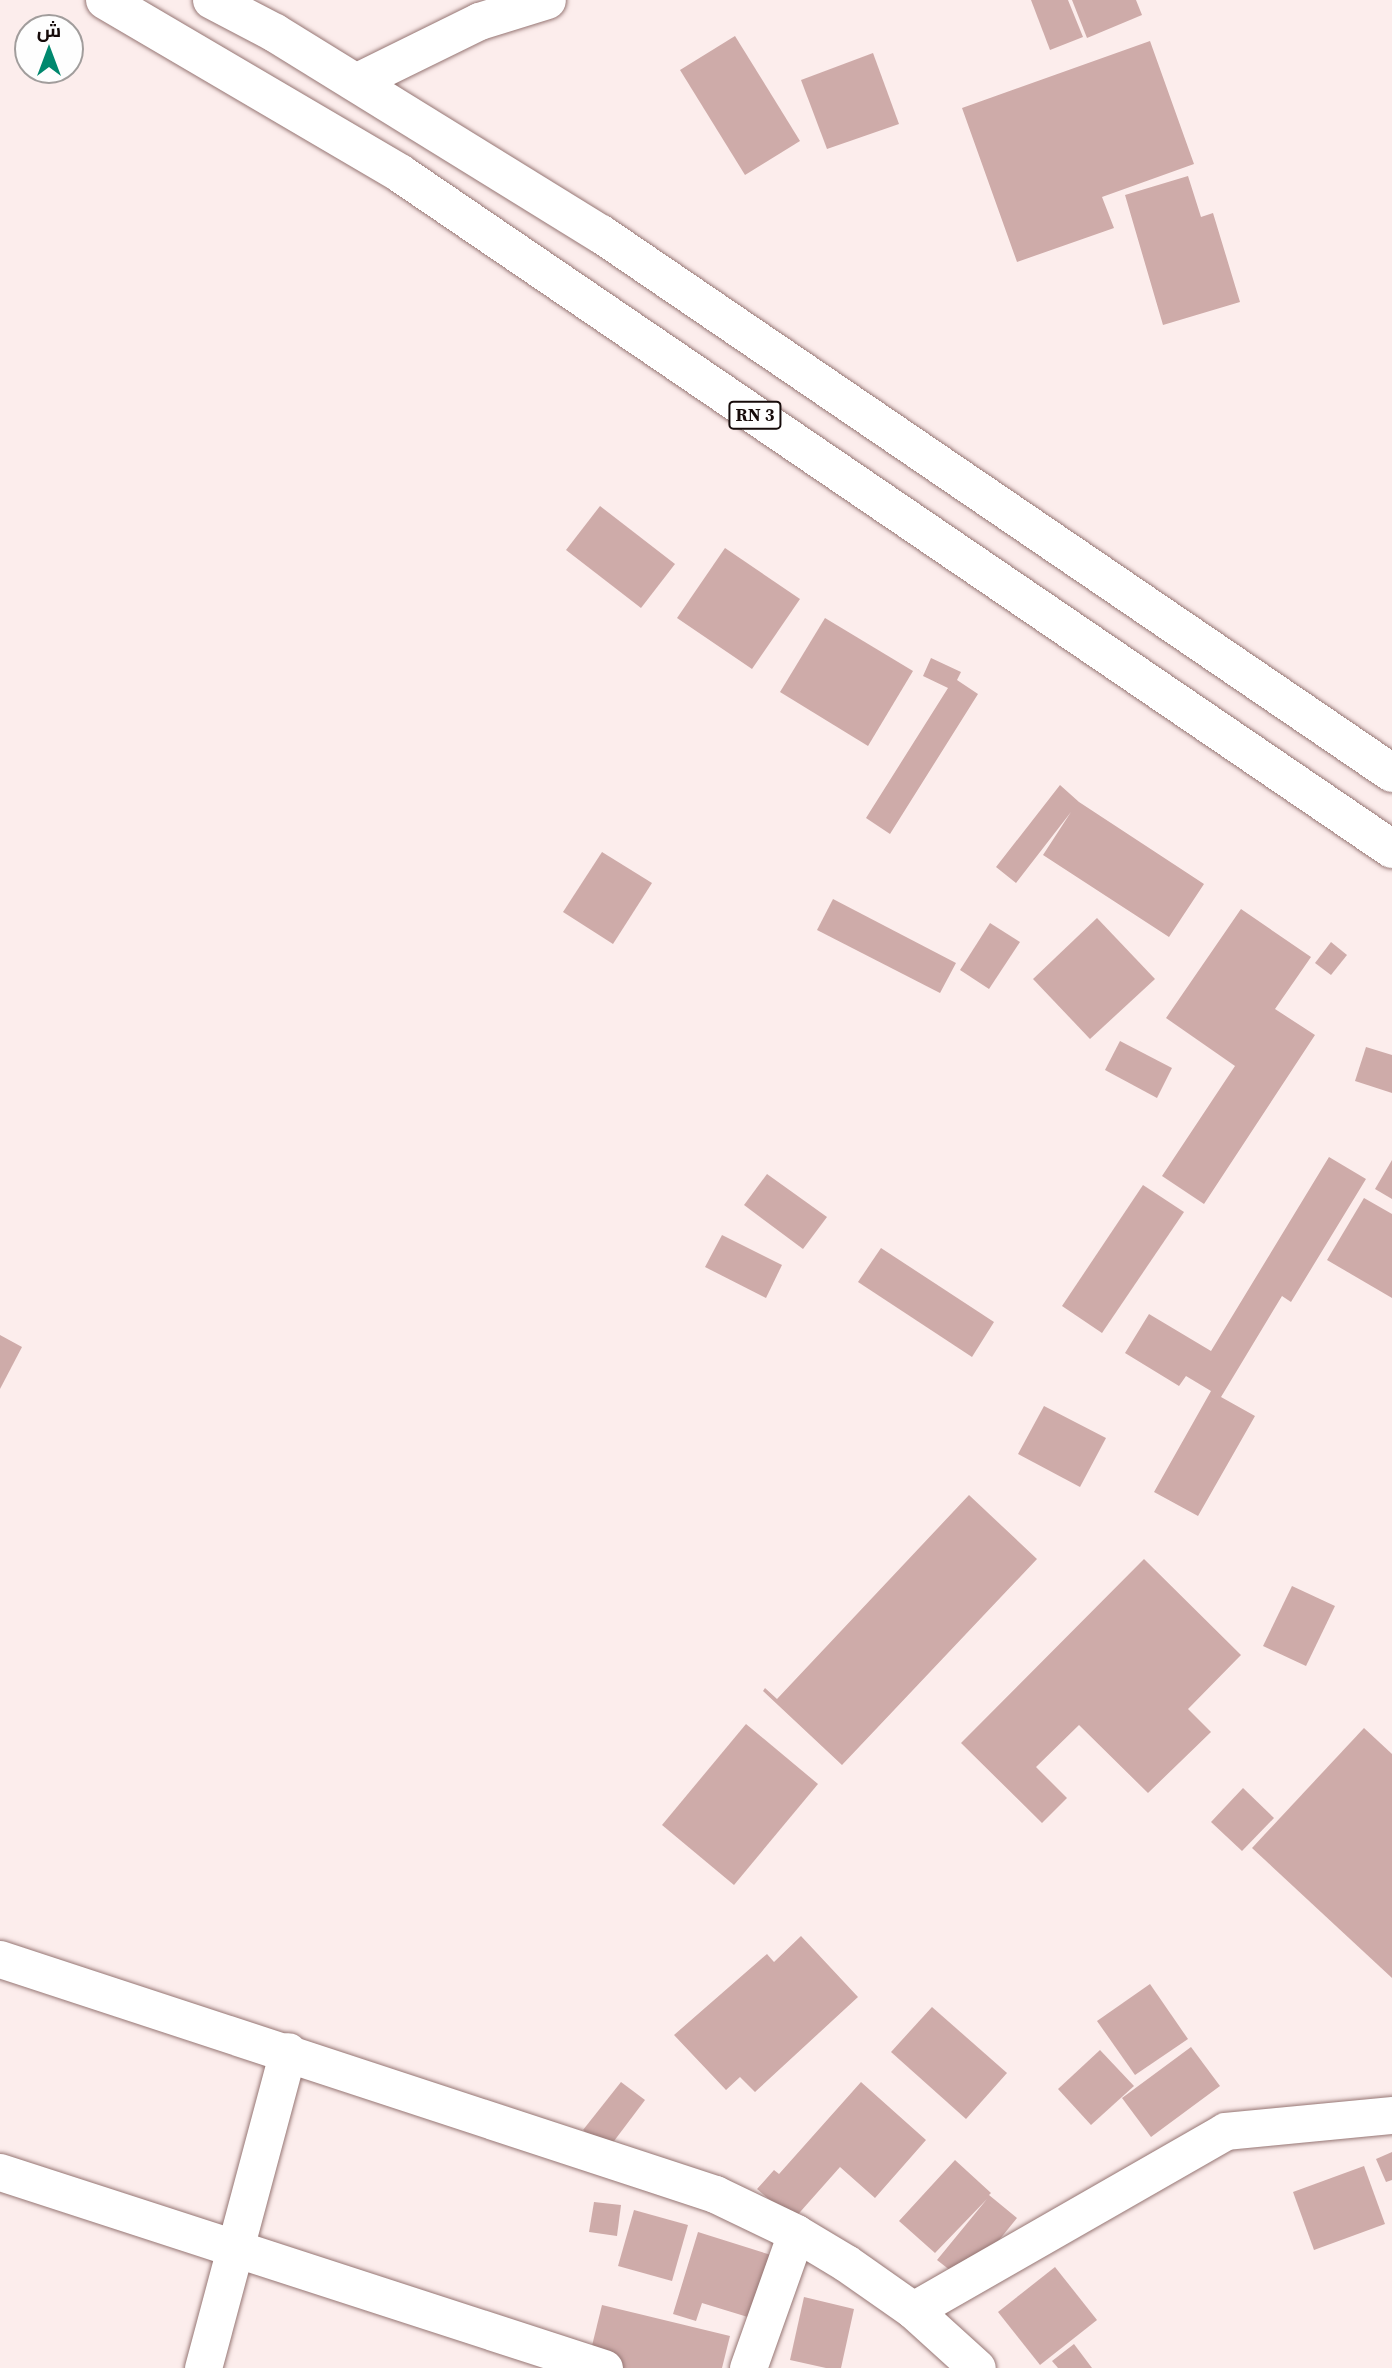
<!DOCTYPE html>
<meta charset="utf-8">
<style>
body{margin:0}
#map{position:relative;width:1392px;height:2368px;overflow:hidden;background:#fcedec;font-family:"Source Serif 4",Cairo,serif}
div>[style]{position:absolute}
.building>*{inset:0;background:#ceaba9}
.roads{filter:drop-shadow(0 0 2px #967674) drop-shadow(0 0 2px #967674)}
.street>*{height:37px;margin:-18.5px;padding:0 18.5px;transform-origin:18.5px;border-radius:18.5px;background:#fff}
.highway>*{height:38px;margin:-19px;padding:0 19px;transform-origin:19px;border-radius:19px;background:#fff}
span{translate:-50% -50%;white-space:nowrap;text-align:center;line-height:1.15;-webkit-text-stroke:7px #fefefe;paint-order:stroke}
.shield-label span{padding:2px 5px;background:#fefefe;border:2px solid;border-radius:5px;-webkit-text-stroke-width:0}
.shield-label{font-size:18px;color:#160b0a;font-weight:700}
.north{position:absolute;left:14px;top:14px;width:70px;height:70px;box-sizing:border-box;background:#fefefe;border:2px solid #a19d9c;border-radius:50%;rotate:0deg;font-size:19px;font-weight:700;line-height:28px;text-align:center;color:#160b0a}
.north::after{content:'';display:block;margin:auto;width:24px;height:32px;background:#00886e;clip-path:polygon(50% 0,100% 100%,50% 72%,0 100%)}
</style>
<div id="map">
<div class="building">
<i style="clip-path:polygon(1031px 0,1068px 0,1083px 37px,1050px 50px)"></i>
<i style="clip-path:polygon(1072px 0,1136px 0,1142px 15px,1087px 38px)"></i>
<i style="clip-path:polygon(735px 36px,800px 141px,745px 175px,680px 70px)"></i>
<i style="clip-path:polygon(1150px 41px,1194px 164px,1102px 197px,1114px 228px,1017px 262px,962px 108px)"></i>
<i style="clip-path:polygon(873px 53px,899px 124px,827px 149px,801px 80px)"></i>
<i style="clip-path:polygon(1188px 176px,1201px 217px,1213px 213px,1240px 302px,1163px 325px,1125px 195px)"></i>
<i style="clip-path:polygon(600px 506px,675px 564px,641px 608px,566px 550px)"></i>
<i style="clip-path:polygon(725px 548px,800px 599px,752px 669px,677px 618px)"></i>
<i style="clip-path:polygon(825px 618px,913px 671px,868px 746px,780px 692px)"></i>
<i style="clip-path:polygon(931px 658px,961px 672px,957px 680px,978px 694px,890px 834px,866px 818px,948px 688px,923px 676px)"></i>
<i style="clip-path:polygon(1060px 785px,1079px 802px,1204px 884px,1169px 937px,1043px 855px,1071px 812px,1016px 883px,996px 867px)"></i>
<i style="clip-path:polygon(602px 852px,652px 883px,613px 944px,563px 912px)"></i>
<i style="clip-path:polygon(833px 899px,956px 963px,940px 993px,817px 930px)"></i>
<i style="clip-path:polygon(1241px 909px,1311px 957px,1275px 1009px,1315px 1035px,1204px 1204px,1162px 1176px,1235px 1066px,1166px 1018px)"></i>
<i style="clip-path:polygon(1097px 918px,1155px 979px,1090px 1039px,1033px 979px)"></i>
<i style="clip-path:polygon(990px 923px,1020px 942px,989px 989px,960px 970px)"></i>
<i style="clip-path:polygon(1331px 942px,1347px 955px,1331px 975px,1315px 963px)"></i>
<i style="clip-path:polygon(1120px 1041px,1172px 1068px,1157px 1098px,1105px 1070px)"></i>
<i style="clip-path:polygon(1366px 1047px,1392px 1055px,1392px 1093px,1355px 1081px)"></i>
<i style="clip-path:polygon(1329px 1157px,1366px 1179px,1291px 1302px,1282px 1296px,1221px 1397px,1255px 1416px,1198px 1516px,1154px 1492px,1211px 1391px,1186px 1376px,1179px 1386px,1125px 1353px,1149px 1314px,1211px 1351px)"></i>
<i style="clip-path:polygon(1392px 1160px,1392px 1199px,1375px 1189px)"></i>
<i style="clip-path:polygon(767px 1174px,827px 1217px,803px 1249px,744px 1205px)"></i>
<i style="clip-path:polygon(1143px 1185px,1184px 1212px,1102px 1333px,1062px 1306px)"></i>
<i style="clip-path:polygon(1364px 1198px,1392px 1214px,1392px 1298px,1327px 1260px)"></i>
<i style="clip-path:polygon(722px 1235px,782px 1265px,766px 1298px,705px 1267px)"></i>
<i style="clip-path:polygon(881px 1248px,994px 1322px,972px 1357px,858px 1282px)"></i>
<i style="clip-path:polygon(0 1335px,22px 1347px,0 1389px)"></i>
<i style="clip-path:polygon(1044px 1406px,1106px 1438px,1080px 1487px,1018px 1454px)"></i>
<i style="clip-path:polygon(969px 1495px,1037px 1559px,842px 1765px,763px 1691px,765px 1688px,777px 1699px)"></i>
<i style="clip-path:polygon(1144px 1559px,1241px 1655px,1188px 1709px,1211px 1732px,1148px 1793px,1079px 1725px,1036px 1767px,1067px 1798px,1042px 1823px,961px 1743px)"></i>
<i style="clip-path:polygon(1292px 1586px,1335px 1606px,1306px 1666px,1263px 1646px)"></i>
<i style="clip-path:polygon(746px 1724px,818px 1784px,734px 1885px,662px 1825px)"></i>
<i style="clip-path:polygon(1364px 1728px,1392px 1754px,1392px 1978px,1252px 1848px)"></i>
<i style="clip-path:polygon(1243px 1788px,1274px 1818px,1242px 1851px,1211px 1822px)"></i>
<i style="clip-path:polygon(801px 1936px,858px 1997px,755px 2092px,740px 2077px,726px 2090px,674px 2035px,767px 1954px,774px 1962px)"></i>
<i style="clip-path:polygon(1150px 1984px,1188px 2039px,1135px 2075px,1097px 2021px)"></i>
<i style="clip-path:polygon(932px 2007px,1007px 2073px,966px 2119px,891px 2052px)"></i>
<i style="clip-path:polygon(1191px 2047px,1220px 2086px,1151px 2137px,1122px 2098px)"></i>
<i style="clip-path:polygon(1100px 2050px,1134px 2086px,1091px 2125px,1058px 2089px)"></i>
<i style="clip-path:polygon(621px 2082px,645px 2100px,608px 2149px,583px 2130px)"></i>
<i style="clip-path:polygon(861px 2082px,926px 2140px,875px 2198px,840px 2167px,793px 2220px,757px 2189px,774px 2170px,779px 2174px)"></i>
<i style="clip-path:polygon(1392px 2152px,1392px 2180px,1386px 2182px,1376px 2159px)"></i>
<i style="clip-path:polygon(955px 2160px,991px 2193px,989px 2195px,1017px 2218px,965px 2282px,937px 2260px,987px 2199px,935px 2253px,899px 2221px)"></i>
<i style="clip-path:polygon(1364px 2166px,1385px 2224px,1314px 2250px,1293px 2192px)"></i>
<i style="clip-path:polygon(594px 2202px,621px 2205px,617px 2236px,589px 2232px)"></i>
<i style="clip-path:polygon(634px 2210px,688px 2225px,672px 2281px,618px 2266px)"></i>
<i style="clip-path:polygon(698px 2232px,771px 2255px,751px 2318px,702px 2303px,696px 2321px,673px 2314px)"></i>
<i style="clip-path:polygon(1055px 2267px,1097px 2320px,1040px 2365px,998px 2312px)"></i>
<i style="clip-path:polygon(804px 2297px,854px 2309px,841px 2368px,826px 2368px,790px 2360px)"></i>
<i style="clip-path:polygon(602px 2305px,730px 2336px,722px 2368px,613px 2368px,588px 2362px)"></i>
<i style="clip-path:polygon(1074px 2344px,1092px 2368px,1058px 2368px,1052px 2361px)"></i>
</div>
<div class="roads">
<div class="street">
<i style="left:355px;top:82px;width:138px;rotate:-26.2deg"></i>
<i style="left:479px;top:21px;width:71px;rotate:-17.2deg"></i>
<i style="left:0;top:1959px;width:753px;rotate:18.19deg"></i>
<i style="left:715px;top:2194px;width:90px;rotate:25.7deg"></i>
<i style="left:796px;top:2233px;width:58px;rotate:31deg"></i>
<i style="left:846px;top:2263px;width:82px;rotate:35deg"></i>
<i style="left:913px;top:2310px;width:86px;rotate:42.2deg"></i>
<i style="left:0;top:2172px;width:635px;rotate:17.98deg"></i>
<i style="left:913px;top:2310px;width:360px;rotate:-29.8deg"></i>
<i style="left:1225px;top:2131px;width:168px;rotate:-5.5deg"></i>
<i style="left:203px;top:2368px;width:328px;rotate:-75deg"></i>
<i style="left:748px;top:2368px;width:143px;rotate:-70.4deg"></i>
</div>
<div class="highway">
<i style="left:105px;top:0;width:343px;rotate:30.4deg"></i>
<i style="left:401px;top:174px;width:1199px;rotate:34.26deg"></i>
<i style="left:212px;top:0;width:71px;rotate:27.6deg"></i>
<i style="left:275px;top:33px;width:383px;rotate:31.7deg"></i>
<i style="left:601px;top:234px;width:957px;rotate:34.27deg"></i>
</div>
</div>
<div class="shield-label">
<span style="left:755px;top:415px">RN 3</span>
</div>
<div class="north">ش</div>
</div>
